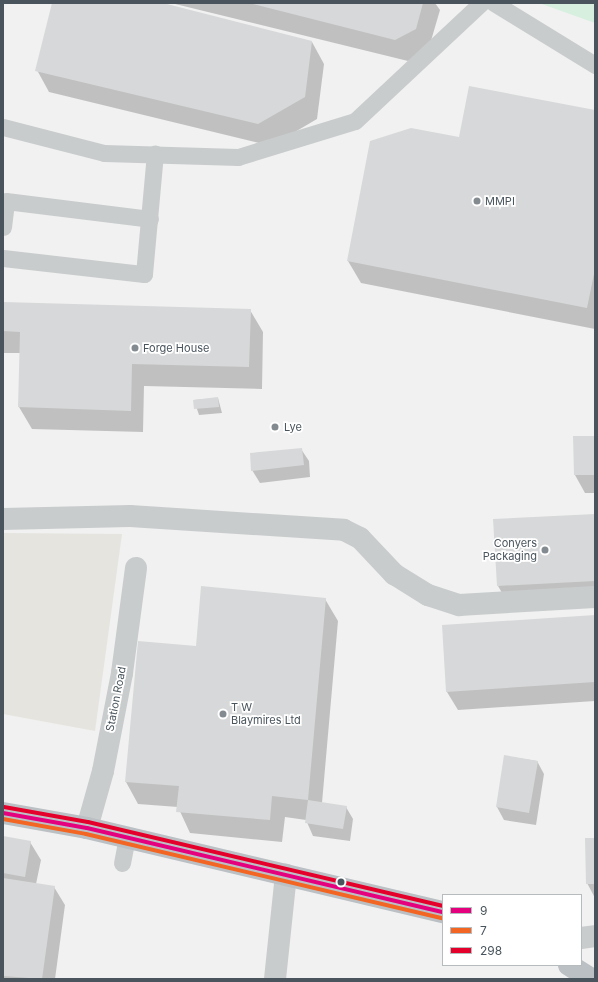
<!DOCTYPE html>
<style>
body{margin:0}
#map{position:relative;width:598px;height:982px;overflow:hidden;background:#f1f1f1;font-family:Inter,sans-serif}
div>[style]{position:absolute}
.commercial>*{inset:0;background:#e5e4df}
.green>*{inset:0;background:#d7efdf}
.shadow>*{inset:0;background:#0003}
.building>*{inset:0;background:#d7d8d9}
.lane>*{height:17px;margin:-8.5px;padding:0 8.5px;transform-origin:8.5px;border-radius:8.5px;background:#c9cccd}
.street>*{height:22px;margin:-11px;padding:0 11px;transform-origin:11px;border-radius:11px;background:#c9cccd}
.highway>*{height:22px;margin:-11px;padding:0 11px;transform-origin:11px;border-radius:11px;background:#bbc0c4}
.bus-1>*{height:4px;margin:-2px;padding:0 2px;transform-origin:2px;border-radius:2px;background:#e5007d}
.bus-2>*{height:4px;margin:-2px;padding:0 2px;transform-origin:2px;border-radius:2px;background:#f26522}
.bus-3>*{height:4px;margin:-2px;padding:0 2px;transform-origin:2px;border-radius:2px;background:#e4002b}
.dots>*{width:11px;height:11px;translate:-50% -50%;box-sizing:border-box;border:2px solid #fff;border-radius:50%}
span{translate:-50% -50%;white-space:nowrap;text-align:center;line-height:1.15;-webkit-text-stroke:3.5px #fff;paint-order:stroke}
.poi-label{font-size:11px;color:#49545c}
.left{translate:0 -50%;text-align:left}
.right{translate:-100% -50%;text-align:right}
.street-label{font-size:11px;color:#49545c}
.frame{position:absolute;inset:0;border:4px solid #49545c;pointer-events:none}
.legend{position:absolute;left:442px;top:894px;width:140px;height:72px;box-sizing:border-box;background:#fff;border:1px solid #b6bbbe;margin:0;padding:5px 7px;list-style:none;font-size:12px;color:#49545c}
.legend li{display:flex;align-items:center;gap:8px;height:20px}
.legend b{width:20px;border:1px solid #b6bbbe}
</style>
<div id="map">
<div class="commercial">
<i style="clip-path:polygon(3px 533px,122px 534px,95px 731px,3px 714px)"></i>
</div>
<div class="green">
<i style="clip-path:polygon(539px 3px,595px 3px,595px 23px)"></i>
</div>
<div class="shadow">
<i style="clip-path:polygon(53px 3px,159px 3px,312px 42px,324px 64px,317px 119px,271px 146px,49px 92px,37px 70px)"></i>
<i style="clip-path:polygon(171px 3px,435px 3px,440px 10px,428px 51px,408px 61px)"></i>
<i style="clip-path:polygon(595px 111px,595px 329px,361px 283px,348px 261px,459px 138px)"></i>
<i style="clip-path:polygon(3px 303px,250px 310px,263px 332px,262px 389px,144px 386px,143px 432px,32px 429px,19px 407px,21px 353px,3px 353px)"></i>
<i style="clip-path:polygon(218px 398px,222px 413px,199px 415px,194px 400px)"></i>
<i style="clip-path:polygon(595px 437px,595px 493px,585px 493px,575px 475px)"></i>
<i style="clip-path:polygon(301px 449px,309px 461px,310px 477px,260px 483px,252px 470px)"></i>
<i style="clip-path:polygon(595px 515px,595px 599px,508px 603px,498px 586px)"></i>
<i style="clip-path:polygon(325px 599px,338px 621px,322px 803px,346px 807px,353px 819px,350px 841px,313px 836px,306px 820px,285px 817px,282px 842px,190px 833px,178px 807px,138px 804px,126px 782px,197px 647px)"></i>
<i style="clip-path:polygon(595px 616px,595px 701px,458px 710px,447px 692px,443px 626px)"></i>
<i style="clip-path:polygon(505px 756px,537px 761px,544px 774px,536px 825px,504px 820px,497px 807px)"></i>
<i style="clip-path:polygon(3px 837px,30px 842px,41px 860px,36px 884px,54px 887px,65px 905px,55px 979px,3px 979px)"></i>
<i style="clip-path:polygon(595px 839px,595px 898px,587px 883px)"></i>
</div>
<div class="building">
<i style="clip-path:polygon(52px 3px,163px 3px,312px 41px,305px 97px,258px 124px,35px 71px)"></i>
<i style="clip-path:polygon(249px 3px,423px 3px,416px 29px,395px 40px)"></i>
<i style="clip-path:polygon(469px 86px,595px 110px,595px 269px,587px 308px,347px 261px,370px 141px,411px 128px,459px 137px)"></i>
<i style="clip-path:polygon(3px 302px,251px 309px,249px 367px,132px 364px,131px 411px,18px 407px,20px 332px,3px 331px)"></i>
<i style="clip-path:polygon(218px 397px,219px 407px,194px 409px,193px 400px)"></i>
<i style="clip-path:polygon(573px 436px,595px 436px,595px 475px,574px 475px)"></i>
<i style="clip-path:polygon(302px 448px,304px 465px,251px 471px,250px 453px)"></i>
<i style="clip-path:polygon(595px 514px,595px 581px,497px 586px,493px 519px)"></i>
<i style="clip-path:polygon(201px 586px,326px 598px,308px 800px,347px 806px,343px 829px,305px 823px,308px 800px,272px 796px,270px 820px,176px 812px,179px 786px,125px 782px,138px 641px,196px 646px)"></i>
<i style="clip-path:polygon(595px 615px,595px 682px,446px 692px,442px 625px)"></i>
<i style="clip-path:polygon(504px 755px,538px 761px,529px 813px,496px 807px)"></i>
<i style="clip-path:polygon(3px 836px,31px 841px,25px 877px,3px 873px)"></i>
<i style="clip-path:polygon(585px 838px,595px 838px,595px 884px,586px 884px)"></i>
<i style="clip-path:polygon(3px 878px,55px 886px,42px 979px,3px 976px)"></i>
</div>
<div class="lane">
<i style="left:494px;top:3px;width:119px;rotate:31.5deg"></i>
<i style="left:3px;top:127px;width:104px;rotate:14.4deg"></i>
<i style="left:104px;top:153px;width:134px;rotate:1.7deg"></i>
<i style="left:238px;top:157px;width:122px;rotate:-17.1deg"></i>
<i style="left:355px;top:121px;width:173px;rotate:-43.1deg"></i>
<i style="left:3px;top:227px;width:26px;rotate:-83deg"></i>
<i style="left:6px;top:201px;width:145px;rotate:7.1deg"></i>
<i style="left:3px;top:258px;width:142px;rotate:6.5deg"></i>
<i style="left:144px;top:274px;width:121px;rotate:-84.8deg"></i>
<i style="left:122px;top:863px;width:25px;rotate:-79deg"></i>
</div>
<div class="street">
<i style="left:3px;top:519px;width:127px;rotate:-1.4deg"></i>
<i style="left:130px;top:516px;width:214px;rotate:3.7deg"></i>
<i style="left:344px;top:530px;width:18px;rotate:27deg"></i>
<i style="left:360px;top:538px;width:50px;rotate:46.6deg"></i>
<i style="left:394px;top:574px;width:40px;rotate:32deg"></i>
<i style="left:428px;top:595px;width:33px;rotate:18deg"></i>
<i style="left:459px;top:605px;width:136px;rotate:-3.4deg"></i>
<i style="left:87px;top:828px;width:59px;rotate:-74.3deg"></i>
<i style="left:103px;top:771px;width:100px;rotate:-79deg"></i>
<i style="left:122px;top:673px;width:106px;rotate:-82.4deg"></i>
<i style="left:581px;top:938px;width:14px;rotate:-8deg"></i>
<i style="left:275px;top:979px;width:105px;rotate:-84deg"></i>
</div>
<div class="highway">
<i style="left:3px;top:813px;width:85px;rotate:10.1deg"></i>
<i style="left:87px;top:828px;width:366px;rotate:13.3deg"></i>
<i style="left:569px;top:965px;width:26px;rotate:32deg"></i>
</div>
<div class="bus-1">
<i style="left:3px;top:813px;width:85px;rotate:10.1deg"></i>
<i style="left:87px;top:828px;width:366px;rotate:13.3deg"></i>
</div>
<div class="bus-2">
<i style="left:3px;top:819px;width:84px;rotate:10.2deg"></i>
<i style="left:86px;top:834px;width:366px;rotate:13.3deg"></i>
</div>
<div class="bus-3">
<i style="left:4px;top:807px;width:85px;rotate:10.1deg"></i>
<i style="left:88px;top:822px;width:365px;rotate:13.3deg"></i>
</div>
<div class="dots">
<i style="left:477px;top:201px;background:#848b90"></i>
<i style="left:135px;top:348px;background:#848b90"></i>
<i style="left:275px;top:427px;background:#848b90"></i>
<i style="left:545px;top:550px;background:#848b90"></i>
<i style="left:223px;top:714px;background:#848b90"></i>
<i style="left:341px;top:882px;background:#49545c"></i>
</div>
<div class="poi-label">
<span class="left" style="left:485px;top:201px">MMPI</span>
<span class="left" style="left:143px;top:348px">Forge House</span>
<span class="left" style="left:284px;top:427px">Lye</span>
<span class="right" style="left:537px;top:550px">Conyers<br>Packaging</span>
<span class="left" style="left:231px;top:714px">T W<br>Blaymires Ltd</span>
</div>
<div class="street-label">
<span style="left:116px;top:699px;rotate:-79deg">Station Road</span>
</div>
<div class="frame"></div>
<ul class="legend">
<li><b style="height:5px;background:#e5007d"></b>9</li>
<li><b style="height:5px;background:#f26522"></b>7</li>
<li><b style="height:5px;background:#e4002b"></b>298</li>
</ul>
</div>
